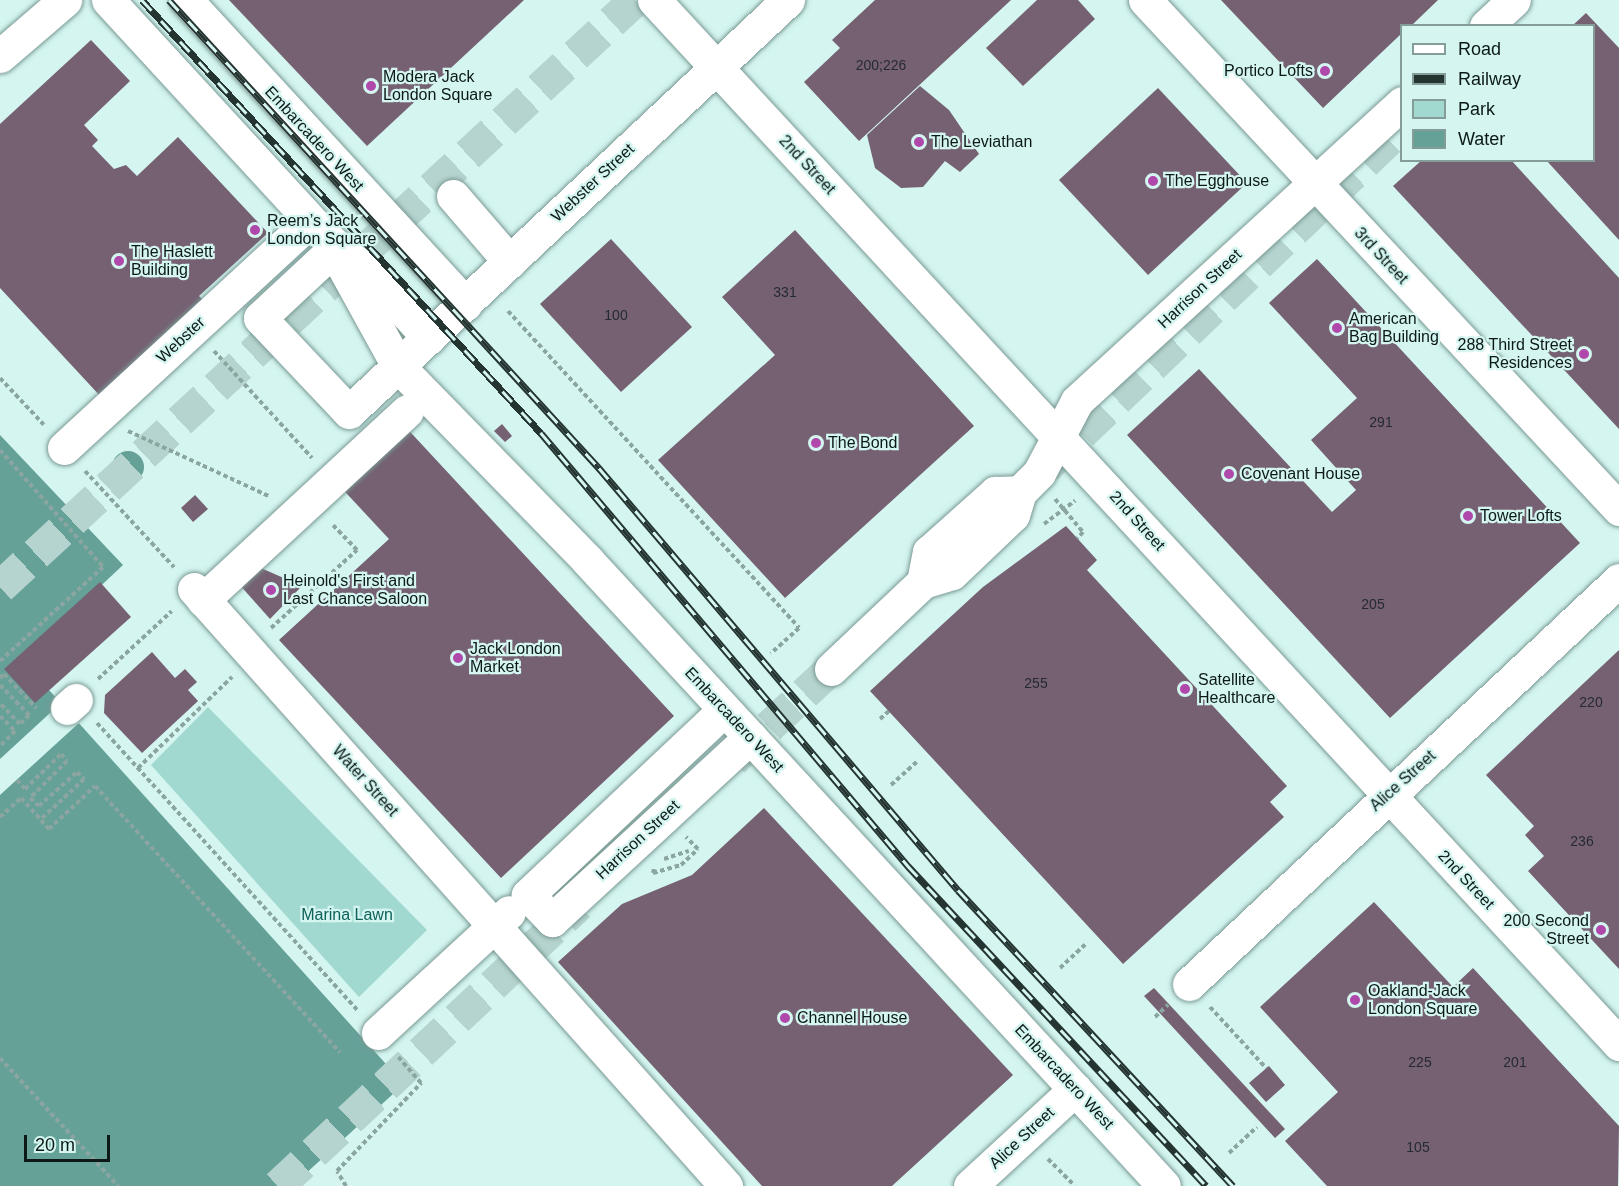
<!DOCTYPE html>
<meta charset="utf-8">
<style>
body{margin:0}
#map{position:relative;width:1619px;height:1186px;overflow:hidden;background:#d4f5f0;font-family:Arial,sans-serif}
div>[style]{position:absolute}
.green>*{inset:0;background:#a1d9d0}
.water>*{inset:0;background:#66a198}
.round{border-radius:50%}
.pier>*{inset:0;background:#d4f5f0}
.building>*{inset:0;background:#756172}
.major-tunnel>*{height:33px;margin-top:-16.5px;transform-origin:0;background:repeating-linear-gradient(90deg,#b6d4cf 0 33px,transparent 0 49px)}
.path>*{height:4px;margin-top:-2px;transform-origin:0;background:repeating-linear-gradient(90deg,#8ba5a1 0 4.5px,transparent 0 7.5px)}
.roads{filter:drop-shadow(0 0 2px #7a9994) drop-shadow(0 0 2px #7a9994)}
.minor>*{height:33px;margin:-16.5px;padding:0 16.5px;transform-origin:16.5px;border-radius:16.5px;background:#fff}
.rail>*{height:7px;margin-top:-3.5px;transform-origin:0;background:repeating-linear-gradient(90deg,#d4f5f0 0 14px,#243431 0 28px);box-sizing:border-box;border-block:2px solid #243431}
.dots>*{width:16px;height:16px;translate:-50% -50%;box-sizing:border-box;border:3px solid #d4f5f0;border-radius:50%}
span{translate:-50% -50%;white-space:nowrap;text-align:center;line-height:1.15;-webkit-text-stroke:4.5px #d4f5f0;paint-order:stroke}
.number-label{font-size:14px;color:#262b2e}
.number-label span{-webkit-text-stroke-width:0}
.poi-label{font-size:16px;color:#0c1917}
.right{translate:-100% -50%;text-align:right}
.left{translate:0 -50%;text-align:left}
.street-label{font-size:16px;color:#0c1917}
.park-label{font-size:16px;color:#0f6159}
.legend{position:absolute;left:1400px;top:24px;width:195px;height:138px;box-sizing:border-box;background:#d4f5f0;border:2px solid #849d99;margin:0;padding:8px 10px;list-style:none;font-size:18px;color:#0c1917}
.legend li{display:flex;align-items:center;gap:12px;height:30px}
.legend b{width:30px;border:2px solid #849d99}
.scale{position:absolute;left:24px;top:1135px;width:86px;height:27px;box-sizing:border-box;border:3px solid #0c1917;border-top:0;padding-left:8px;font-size:18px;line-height:21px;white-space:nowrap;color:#0c1917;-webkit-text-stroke:4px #d4f5f0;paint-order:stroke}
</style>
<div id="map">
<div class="green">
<i style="clip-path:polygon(208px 707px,427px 930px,359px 997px,151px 765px)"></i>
</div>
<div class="water">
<i style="clip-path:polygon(0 435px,123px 565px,22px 660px,404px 1084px,292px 1186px,0 1186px)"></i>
<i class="round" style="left:112px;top:451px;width:32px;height:32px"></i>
</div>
<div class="pier">
<i style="clip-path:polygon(62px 702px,80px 722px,0 795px,0 759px)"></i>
</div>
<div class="building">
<i style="clip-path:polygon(229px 0,524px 0,367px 146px)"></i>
<i style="clip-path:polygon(875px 0,1011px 0,859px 141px,804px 82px,840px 48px,832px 40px)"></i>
<i style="clip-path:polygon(1037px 0,1078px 0,1095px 19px,1023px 86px,986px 48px)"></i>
<i style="clip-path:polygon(1221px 0,1438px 0,1411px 26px,1401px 26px,1401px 34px,1323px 108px)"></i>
<i style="clip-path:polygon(1586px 13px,1619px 48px,1619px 240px,1546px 160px,1594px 160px,1594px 26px,1572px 26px)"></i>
<i style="clip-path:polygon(91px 40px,130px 81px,84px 125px,98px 140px,92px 146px,114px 169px,126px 165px,137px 176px,178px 137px,268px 233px,199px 296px,205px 302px,102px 398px,0 288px,0 124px)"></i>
<i style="clip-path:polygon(920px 86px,949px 110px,979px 154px,960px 172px,945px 161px,923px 187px,901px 188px,875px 168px,867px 135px)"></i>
<i style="clip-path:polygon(1158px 88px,1247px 183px,1148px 275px,1059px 180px)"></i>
<i style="clip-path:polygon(1422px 160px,1511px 160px,1619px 278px,1619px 429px,1393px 186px)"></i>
<i style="clip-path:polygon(795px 230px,974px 426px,785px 598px,658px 460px,775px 355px,722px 297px)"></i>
<i style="clip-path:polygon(611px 239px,692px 327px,621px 392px,540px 304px)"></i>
<i style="clip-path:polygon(1317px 259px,1580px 543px,1390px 718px,1127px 435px,1199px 369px,1332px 512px,1356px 490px,1311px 440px,1357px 398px,1269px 303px)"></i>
<i style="clip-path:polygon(400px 421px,674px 716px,501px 878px,279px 640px,389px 539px,335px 481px)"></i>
<i style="clip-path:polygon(502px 424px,512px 436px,505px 442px,494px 431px)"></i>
<i style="clip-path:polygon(195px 495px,208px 509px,193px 522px,181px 508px)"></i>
<i style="clip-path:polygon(1066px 526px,1097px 560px,1087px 570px,1287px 786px,1270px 802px,1284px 817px,1123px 964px,870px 691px,983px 587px)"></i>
<i style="clip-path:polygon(254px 565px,302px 586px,270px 619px,238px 583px)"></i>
<i style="clip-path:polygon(100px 582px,131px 617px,35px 703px,4px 669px)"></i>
<i style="clip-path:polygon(1619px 650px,1619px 969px,1528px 871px,1544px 856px,1525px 835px,1534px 826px,1486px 775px)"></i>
<i style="clip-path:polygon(152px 652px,175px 678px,185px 669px,197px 682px,188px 690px,198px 701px,142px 753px,104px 713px,105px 695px)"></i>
<i style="clip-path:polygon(764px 808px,1013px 1075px,892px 1186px,762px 1186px,558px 962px,622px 904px,692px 875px)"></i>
<i style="clip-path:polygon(1374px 902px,1453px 987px,1473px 968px,1619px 1126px,1618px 1186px,1327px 1186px,1285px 1141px,1338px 1092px,1260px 1007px)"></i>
<i style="clip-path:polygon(1154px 988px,1285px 1129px,1275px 1138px,1144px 996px)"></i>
<i style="clip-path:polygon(1269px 1066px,1285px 1085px,1266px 1102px,1249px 1083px)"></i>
</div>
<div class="major-tunnel">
<i style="left:1046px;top:467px;width:492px;rotate:-43.7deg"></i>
<i style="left:0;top:587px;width:865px;rotate:-42.75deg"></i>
<i style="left:733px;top:760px;width:161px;rotate:-43deg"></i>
<i style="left:278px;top:1186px;width:412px;rotate:-43.1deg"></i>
</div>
<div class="path">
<i style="left:508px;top:311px;width:430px;rotate:47.4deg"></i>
<i style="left:799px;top:628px;width:38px;rotate:138deg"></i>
<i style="left:214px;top:351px;width:145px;rotate:47.5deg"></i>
<i style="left:0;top:378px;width:64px;rotate:46.9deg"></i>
<i style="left:128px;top:431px;width:157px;rotate:24.8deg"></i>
<i style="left:0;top:450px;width:156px;rotate:48.6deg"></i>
<i style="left:103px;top:567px;width:139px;rotate:137.6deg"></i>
<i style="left:85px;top:471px;width:131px;rotate:47.2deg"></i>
<i style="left:1055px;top:499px;width:43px;rotate:49.7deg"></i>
<i style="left:1083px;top:532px;width:9px;rotate:131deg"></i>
<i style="left:1044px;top:524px;width:39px;rotate:-37deg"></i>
<i style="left:271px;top:628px;width:116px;rotate:-42.2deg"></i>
<i style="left:357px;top:550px;width:37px;rotate:-134deg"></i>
<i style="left:0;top:678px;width:6px;rotate:-45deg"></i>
<i style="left:4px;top:674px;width:47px;rotate:46.7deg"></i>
<i style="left:98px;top:679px;width:100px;rotate:-42.6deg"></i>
<i style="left:0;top:685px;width:42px;rotate:46deg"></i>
<i style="left:29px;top:715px;width:13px;rotate:135deg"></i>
<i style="left:20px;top:724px;width:29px;rotate:-134deg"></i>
<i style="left:0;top:716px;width:21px;rotate:45deg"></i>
<i style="left:15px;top:731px;width:21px;rotate:135deg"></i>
<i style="left:880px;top:719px;width:12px;rotate:-42deg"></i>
<i style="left:97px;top:723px;width:389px;rotate:47.8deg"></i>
<i style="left:138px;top:768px;width:131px;rotate:-44.1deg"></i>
<i style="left:17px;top:780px;width:12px;rotate:48deg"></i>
<i style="left:25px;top:789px;width:50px;rotate:-44.2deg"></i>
<i style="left:61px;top:754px;width:9px;rotate:49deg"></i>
<i style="left:67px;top:761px;width:52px;rotate:135deg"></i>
<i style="left:30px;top:798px;width:12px;rotate:42deg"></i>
<i style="left:39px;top:806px;width:51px;rotate:-41.8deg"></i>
<i style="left:77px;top:772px;width:10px;rotate:45deg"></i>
<i style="left:84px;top:779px;width:60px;rotate:137deg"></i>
<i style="left:891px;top:785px;width:36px;rotate:-42deg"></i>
<i style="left:0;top:817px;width:28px;rotate:-42deg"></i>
<i style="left:21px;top:798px;width:42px;rotate:47.9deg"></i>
<i style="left:49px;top:829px;width:63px;rotate:-43.1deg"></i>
<i style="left:95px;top:786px;width:362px;rotate:47.4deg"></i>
<i style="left:664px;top:859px;width:26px;rotate:-18deg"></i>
<i style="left:654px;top:869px;width:4px;rotate:104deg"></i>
<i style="left:653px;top:873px;width:29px;rotate:-16deg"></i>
<i style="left:681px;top:865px;width:23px;rotate:-43deg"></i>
<i style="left:698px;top:849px;width:17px;rotate:-135deg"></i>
<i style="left:1060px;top:968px;width:37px;rotate:-43deg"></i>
<i style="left:1210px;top:1007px;width:83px;rotate:47.4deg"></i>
<i style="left:1155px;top:1017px;width:18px;rotate:-43deg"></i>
<i style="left:0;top:1058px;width:174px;rotate:47.3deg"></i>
<i style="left:1229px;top:1153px;width:38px;rotate:-43deg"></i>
<i style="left:1048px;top:1159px;width:38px;rotate:45deg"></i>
<i style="left:346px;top:1186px;width:17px;rotate:-121deg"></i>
<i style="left:337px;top:1171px;width:122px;rotate:-46.3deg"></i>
<i style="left:421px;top:1083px;width:37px;rotate:-131deg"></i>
</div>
<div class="roads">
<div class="minor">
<i style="left:108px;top:0;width:325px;rotate:47.4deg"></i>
<i style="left:328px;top:239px;width:55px;rotate:39.8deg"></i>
<i style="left:370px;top:274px;width:87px;rotate:47.3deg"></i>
<i style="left:186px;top:0;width:413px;rotate:47.4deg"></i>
<i style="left:654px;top:0;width:1422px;rotate:47.25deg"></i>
<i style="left:1145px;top:0;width:696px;rotate:47.04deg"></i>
<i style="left:1486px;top:26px;width:38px;rotate:-43deg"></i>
<i style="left:0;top:56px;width:86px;rotate:-40.7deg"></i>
<i style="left:453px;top:196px;width:87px;rotate:49.2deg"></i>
<i style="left:328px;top:239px;width:145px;rotate:61.1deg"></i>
<i style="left:398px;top:366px;width:271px;rotate:45.7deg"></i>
<i style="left:587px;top:560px;width:851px;rotate:47.33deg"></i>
<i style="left:334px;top:249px;width:101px;rotate:137deg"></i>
<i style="left:260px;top:318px;width:129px;rotate:46.6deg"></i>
<i style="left:349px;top:412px;width:602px;rotate:-43.18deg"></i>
<i style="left:64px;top:448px;width:317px;rotate:-42.7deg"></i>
<i style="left:923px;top:582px;width:31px;rotate:-79deg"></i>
<i style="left:929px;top:552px;width:89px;rotate:-41.8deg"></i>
<i style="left:995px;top:493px;width:25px;rotate:-2deg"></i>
<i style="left:194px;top:589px;width:800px;rotate:48.3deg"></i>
<i style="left:203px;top:600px;width:278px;rotate:-42.8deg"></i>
<i style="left:831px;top:669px;width:127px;rotate:-43.4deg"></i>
<i style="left:923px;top:582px;width:30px;rotate:-17deg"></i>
<i style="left:952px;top:573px;width:84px;rotate:-43.6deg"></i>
<i style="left:1013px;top:515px;width:24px;rotate:-73deg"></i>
<i style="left:1020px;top:492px;width:27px;rotate:-45deg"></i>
<i style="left:1039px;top:473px;width:81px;rotate:-62.2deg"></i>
<i style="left:1077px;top:401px;width:441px;rotate:-42.5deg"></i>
<i style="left:67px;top:708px;width:12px;rotate:-42deg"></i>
<i style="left:724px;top:710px;width:270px;rotate:136.7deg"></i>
<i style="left:528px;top:895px;width:35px;rotate:46deg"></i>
<i style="left:552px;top:920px;width:270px;rotate:-42.7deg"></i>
<i style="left:1189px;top:984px;width:590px;rotate:-43.21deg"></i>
<i style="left:378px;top:1033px;width:178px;rotate:-42.7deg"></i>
<i style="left:970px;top:1186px;width:143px;rotate:-42.7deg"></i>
</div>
</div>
<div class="rail">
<i style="left:142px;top:0;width:589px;rotate:47.34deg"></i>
<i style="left:541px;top:433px;width:568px;rotate:49.72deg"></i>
<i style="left:908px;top:866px;width:437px;rotate:47deg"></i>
<i style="left:169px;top:0;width:636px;rotate:47.42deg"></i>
<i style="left:599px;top:468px;width:554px;rotate:49.61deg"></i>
<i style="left:958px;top:890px;width:404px;rotate:47.1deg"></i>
</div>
<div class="dots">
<i style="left:1325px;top:71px;background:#b047aa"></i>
<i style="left:371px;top:86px;background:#b047aa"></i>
<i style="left:919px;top:142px;background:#b047aa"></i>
<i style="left:1153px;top:181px;background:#b047aa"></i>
<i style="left:255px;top:230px;background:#b047aa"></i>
<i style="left:119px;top:261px;background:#b047aa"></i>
<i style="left:1337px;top:328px;background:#b047aa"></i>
<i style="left:1584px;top:354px;background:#b047aa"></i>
<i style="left:816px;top:443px;background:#b047aa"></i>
<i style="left:1229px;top:474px;background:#b047aa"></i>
<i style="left:1468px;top:516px;background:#b047aa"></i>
<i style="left:271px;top:590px;background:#b047aa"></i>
<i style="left:458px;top:658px;background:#b047aa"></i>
<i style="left:1185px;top:689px;background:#b047aa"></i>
<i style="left:1601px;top:930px;background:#b047aa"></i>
<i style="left:1355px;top:1000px;background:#b047aa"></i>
<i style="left:785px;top:1018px;background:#b047aa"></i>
</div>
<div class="number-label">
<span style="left:881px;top:65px">200;226</span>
<span style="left:785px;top:292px">331</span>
<span style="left:616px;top:315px">100</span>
<span style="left:1381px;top:422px">291</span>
<span style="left:1373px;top:604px">205</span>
<span style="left:1036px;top:683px">255</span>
<span style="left:1591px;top:702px">220</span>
<span style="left:1582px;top:841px">236</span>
<span style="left:1420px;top:1062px">225</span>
<span style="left:1515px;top:1062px">201</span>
<span style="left:1418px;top:1147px">105</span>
</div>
<div class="poi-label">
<span class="right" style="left:1313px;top:71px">Portico Lofts</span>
<span class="left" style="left:383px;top:86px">Modera Jack<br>London Square</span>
<span class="left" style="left:931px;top:142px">The Leviathan</span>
<span class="left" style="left:1165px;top:181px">The Egghouse</span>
<span class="left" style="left:267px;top:230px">Reem’s Jack<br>London Square</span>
<span class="left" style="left:131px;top:261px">The Haslett<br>Building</span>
<span class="left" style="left:1349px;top:328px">American<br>Bag Building</span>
<span class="right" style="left:1572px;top:354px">288 Third Street<br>Residences</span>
<span class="left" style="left:828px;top:443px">The Bond</span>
<span class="left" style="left:1241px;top:474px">Covenant House</span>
<span class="left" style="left:1480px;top:516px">Tower Lofts</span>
<span class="left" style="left:283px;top:590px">Heinold's First and<br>Last Chance Saloon</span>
<span class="left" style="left:470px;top:658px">Jack London<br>Market</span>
<span class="left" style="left:1198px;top:689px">Satellite<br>Healthcare</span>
<span class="right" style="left:1589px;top:930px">200 Second<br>Street</span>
<span class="left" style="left:1368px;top:1000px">Oakland-Jack<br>London Square</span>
<span class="left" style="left:797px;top:1018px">Channel House</span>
</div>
<div class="street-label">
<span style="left:314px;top:139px;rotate:47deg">Embarcadero West</span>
<span style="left:807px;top:165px;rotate:47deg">2nd Street</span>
<span style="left:593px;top:183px;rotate:-43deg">Webster Street</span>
<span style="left:1381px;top:256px;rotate:47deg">3rd Street</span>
<span style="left:1200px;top:289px;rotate:-43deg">Harrison Street</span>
<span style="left:181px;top:340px;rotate:-43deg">Webster</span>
<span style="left:1137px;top:521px;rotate:48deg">2nd Street</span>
<span style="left:734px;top:720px;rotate:47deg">Embarcadero West</span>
<span style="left:365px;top:781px;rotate:48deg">Water Street</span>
<span style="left:1403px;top:781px;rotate:-42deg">Alice Street</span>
<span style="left:638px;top:840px;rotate:-43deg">Harrison Street</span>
<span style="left:1466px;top:880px;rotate:47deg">2nd Street</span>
<span style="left:1064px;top:1077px;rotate:47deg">Embarcadero West</span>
<span style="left:1022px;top:1138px;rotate:-43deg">Alice Street</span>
</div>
<div class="park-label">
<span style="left:347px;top:915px">Marina Lawn</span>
</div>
<ul class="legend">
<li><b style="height:8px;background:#fff"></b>Road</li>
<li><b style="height:8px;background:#243431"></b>Railway</li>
<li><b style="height:16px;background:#a1d9d0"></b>Park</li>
<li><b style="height:16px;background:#66a198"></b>Water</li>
</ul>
<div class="scale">20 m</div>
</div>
